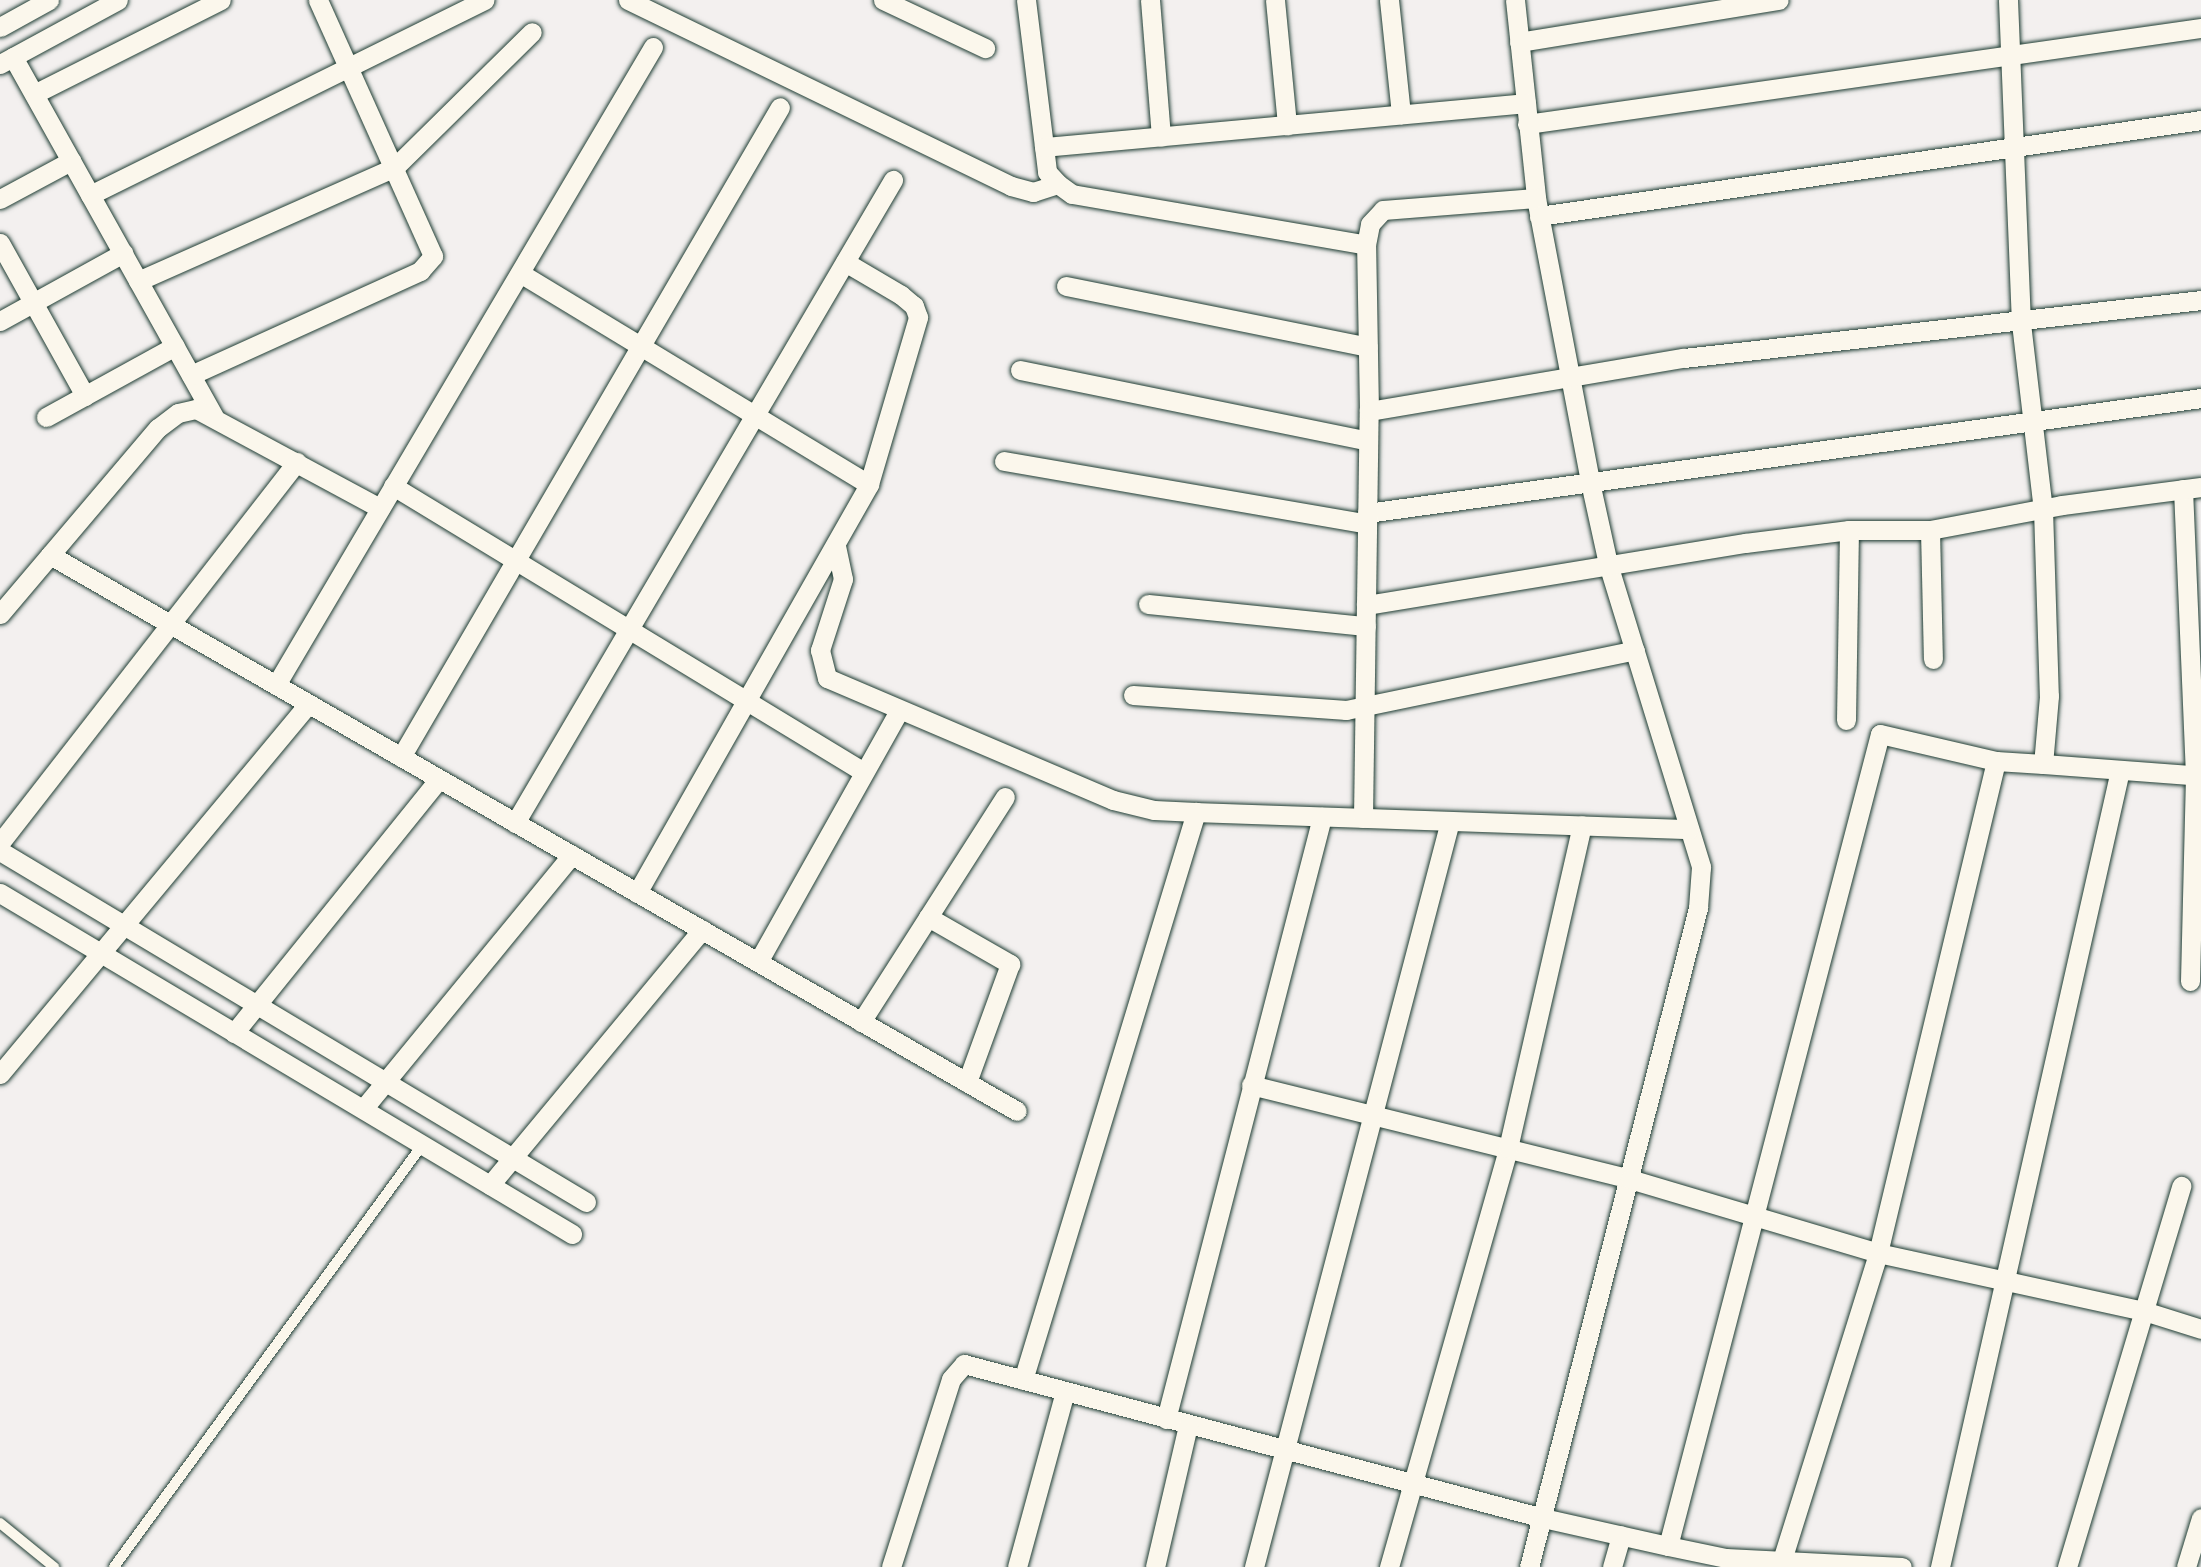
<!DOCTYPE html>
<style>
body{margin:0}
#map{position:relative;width:2201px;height:1567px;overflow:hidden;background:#f3f0ef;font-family:Itim,sans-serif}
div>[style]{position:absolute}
.roads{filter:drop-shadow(0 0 2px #1f3d34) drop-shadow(0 0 2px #1f3d34)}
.service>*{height:10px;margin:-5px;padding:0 5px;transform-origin:5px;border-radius:5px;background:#fbf7ec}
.minor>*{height:19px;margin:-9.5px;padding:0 9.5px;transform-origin:9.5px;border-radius:9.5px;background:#fbf7ec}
span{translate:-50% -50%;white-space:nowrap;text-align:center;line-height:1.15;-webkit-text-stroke:5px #fbf7ec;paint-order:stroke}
</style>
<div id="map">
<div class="roads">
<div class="service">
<i style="left:0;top:1523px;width:70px;rotate:39.2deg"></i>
<i style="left:114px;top:1567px;width:524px;rotate:-53.85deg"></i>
</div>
<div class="minor">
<i style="left:628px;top:0;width:426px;rotate:25.9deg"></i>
<i style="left:1011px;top:186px;width:23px;rotate:15deg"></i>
<i style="left:1033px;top:192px;width:26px;rotate:-18deg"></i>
<i style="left:883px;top:0;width:113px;rotate:25.2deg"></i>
<i style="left:1026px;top:0;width:173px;rotate:83deg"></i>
<i style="left:1047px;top:172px;width:16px;rotate:47deg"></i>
<i style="left:1058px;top:184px;width:17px;rotate:36deg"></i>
<i style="left:1072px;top:194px;width:298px;rotate:9.8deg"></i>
<i style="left:1150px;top:0;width:137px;rotate:85.4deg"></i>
<i style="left:1275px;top:0;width:126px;rotate:84.5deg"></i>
<i style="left:1389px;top:0;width:115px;rotate:84deg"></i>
<i style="left:1515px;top:0;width:199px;rotate:83.9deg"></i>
<i style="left:1536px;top:198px;width:289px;rotate:79.2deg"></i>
<i style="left:1590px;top:482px;width:84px;rotate:77.6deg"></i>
<i style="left:1608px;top:564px;width:317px;rotate:72.9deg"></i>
<i style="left:1701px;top:867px;width:41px;rotate:94.2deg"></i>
<i style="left:1698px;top:908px;width:680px;rotate:104.38deg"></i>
<i style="left:2008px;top:0;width:323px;rotate:87.7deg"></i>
<i style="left:2021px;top:323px;width:187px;rotate:83.3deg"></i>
<i style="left:2043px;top:509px;width:187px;rotate:88.2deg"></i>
<i style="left:2049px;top:696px;width:68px;rotate:95deg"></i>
<i style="left:2043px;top:764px;width:158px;rotate:4.3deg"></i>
<i style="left:0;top:27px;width:56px;rotate:-28.9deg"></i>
<i style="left:1519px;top:42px;width:263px;rotate:-9.2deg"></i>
<i style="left:13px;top:57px;width:412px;rotate:60.8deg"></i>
<i style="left:0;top:64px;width:134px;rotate:-28.5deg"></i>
<i style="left:34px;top:94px;width:209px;rotate:-26.7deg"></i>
<i style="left:1527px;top:124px;width:681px;rotate:-8.11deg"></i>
<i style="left:1044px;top:147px;width:484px;rotate:-5.2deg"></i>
<i style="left:90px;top:195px;width:440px;rotate:-26.3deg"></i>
<i style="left:0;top:199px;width:81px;rotate:-28.2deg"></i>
<i style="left:1539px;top:216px;width:669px;rotate:-8.25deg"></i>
<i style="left:0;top:243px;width:175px;rotate:60.9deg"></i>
<i style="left:520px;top:273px;width:408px;rotate:31.2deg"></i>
<i style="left:138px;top:281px;width:281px;rotate:-23.9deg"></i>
<i style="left:395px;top:167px;width:192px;rotate:-44.6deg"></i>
<i style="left:1066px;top:286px;width:308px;rotate:11.4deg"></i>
<i style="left:0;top:321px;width:141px;rotate:-28.9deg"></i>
<i style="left:1020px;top:370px;width:355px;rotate:11.5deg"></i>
<i style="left:191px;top:375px;width:252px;rotate:-24.4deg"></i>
<i style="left:420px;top:271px;width:20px;rotate:-49deg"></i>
<i style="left:433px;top:256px;width:281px;rotate:-114.2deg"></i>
<i style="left:1369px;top:411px;width:166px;rotate:-91deg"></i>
<i style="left:1366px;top:245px;width:21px;rotate:-79deg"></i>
<i style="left:1370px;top:224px;width:19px;rotate:-47deg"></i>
<i style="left:1383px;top:210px;width:153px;rotate:-4.5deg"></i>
<i style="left:46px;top:417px;width:147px;rotate:-28.8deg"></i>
<i style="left:1004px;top:461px;width:368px;rotate:9.8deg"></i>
<i style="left:393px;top:486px;width:551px;rotate:31.27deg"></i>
<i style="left:2183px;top:489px;width:287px;rotate:87.6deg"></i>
<i style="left:2195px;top:776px;width:205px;rotate:91.4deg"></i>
<i style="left:1367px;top:513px;width:842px;rotate:-7.85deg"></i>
<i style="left:1930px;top:530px;width:129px;rotate:88.7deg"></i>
<i style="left:836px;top:546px;width:34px;rotate:78deg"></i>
<i style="left:843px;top:579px;width:75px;rotate:107.9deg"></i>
<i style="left:820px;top:650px;width:29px;rotate:76deg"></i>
<i style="left:827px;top:678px;width:311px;rotate:23.1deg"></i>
<i style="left:1113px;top:800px;width:42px;rotate:13.7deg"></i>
<i style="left:1154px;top:810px;width:42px;rotate:2.7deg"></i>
<i style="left:1196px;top:812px;width:493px;rotate:2deg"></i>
<i style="left:50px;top:555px;width:1115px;rotate:29.9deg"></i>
<i style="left:1148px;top:604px;width:219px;rotate:5.8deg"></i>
<i style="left:1366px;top:605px;width:384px;rotate:-9.3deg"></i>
<i style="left:1745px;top:543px;width:105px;rotate:-7.1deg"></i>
<i style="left:1849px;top:530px;width:81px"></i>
<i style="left:1930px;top:530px;width:134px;rotate:-10.7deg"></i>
<i style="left:2062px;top:505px;width:140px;rotate:-7.4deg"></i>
<i style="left:0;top:614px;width:244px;rotate:-49.7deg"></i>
<i style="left:158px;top:428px;width:25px;rotate:-37deg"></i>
<i style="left:178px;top:413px;width:18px;rotate:-13deg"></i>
<i style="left:196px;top:409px;width:209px;rotate:28.3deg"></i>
<i style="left:276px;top:685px;width:741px;rotate:-59.42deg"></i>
<i style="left:1133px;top:695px;width:214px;rotate:4deg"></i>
<i style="left:1346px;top:710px;width:295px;rotate:-11.7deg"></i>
<i style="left:1846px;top:720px;width:190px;rotate:-89.1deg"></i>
<i style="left:401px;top:757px;width:752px;rotate:-59.75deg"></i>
<i style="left:1363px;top:818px;width:407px;rotate:-89.2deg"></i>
<i style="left:1369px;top:411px;width:319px;rotate:-9.6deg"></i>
<i style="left:1684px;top:358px;width:520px;rotate:-6.4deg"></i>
<i style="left:515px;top:823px;width:746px;rotate:-59.55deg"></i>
<i style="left:0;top:843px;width:483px;rotate:-52.1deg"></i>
<i style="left:0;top:851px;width:683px;rotate:30.92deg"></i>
<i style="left:0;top:893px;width:666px;rotate:30.8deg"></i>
<i style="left:637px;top:893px;width:470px;rotate:-60.4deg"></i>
<i style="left:869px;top:484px;width:174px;rotate:-73.6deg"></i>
<i style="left:918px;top:317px;width:12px;rotate:-110deg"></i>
<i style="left:914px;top:306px;width:17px;rotate:-140deg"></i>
<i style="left:901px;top:295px;width:65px;rotate:-149.5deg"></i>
<i style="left:928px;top:917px;width:95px;rotate:29.8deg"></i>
<i style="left:1010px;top:964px;width:126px;rotate:110deg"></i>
<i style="left:758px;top:962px;width:288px;rotate:-60.7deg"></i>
<i style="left:861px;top:1022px;width:267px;rotate:-57.4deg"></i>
<i style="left:234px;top:1033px;width:326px;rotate:-51.1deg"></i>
<i style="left:0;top:1074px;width:481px;rotate:-50.2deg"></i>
<i style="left:1251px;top:1085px;width:390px;rotate:13.9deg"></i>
<i style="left:1630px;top:1179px;width:259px;rotate:16.6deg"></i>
<i style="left:1878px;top:1253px;width:272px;rotate:12.3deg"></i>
<i style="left:2144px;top:1311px;width:60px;rotate:17.5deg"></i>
<i style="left:363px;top:1109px;width:329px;rotate:-50.6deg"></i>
<i style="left:490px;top:1185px;width:332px;rotate:-50.3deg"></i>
<i style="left:1023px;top:1380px;width:594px;rotate:-73.06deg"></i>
<i style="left:1166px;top:1419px;width:622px;rotate:-75.47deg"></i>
<i style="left:1668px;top:1546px;width:839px;rotate:-75.37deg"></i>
<i style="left:1880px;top:734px;width:119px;rotate:13.1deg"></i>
<i style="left:1782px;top:1560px;width:322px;rotate:-72.6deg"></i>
<i style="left:1878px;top:1253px;width:506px;rotate:-76.51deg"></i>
<i style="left:1996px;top:761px;width:47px;rotate:3.7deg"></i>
<i style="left:891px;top:1567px;width:197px;rotate:-72.3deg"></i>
<i style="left:951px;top:1379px;width:20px;rotate:-49deg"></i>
<i style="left:964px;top:1364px;width:599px;rotate:14.89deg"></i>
<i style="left:1543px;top:1518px;width:128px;rotate:12.6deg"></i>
<i style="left:1668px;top:1546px;width:59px;rotate:11.7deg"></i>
<i style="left:1726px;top:1558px;width:176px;rotate:2.9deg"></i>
<i style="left:1017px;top:1567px;width:182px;rotate:-74.7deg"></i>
<i style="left:1155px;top:1567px;width:146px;rotate:-76.9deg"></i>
<i style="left:1254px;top:1567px;width:771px;rotate:-75.28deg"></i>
<i style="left:1389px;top:1567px;width:436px;rotate:-74.1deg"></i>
<i style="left:1508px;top:1148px;width:331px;rotate:-77.1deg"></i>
<i style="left:1612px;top:1567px;width:33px;rotate:-74deg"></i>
<i style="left:1940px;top:1567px;width:817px;rotate:-77.27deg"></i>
<i style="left:2067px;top:1567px;width:398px;rotate:-73.3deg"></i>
<i style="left:2186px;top:1567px;width:51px;rotate:-73deg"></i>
</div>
</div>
</div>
